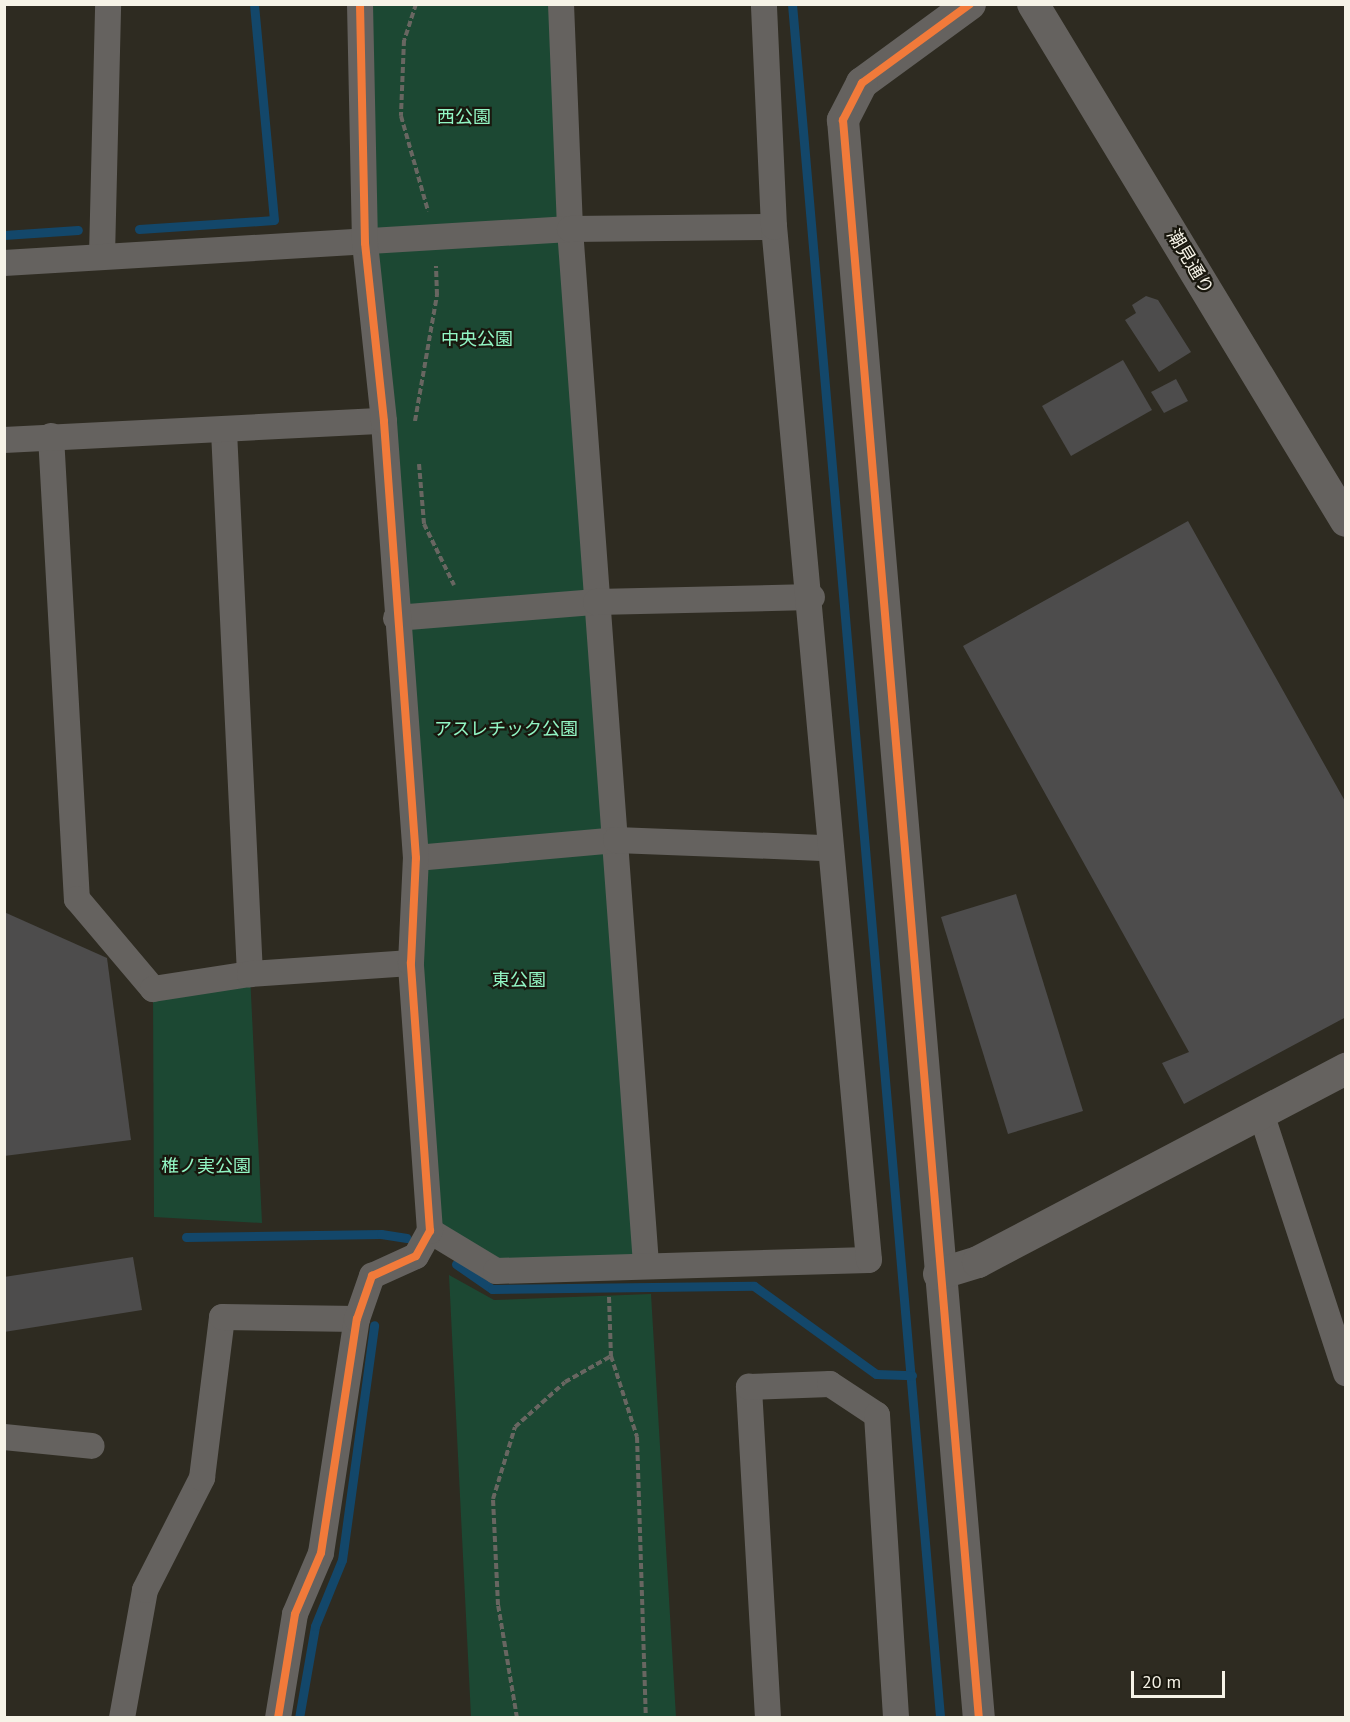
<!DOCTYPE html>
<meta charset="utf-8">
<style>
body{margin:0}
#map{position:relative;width:1350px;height:1722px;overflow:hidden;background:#2e2b21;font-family:"PT Sans","Noto Sans JP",sans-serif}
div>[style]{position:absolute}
.green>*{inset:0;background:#1c4833}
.stream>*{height:9px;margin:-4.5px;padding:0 4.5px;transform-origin:4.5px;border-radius:4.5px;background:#13476a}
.building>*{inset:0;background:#4d4c4c}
.path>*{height:4px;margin-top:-2px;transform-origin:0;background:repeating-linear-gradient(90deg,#686661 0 6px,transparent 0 9px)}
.minor>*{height:26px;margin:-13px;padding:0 13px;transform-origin:13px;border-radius:13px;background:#65625f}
.tertiary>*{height:32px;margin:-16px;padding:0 16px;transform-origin:16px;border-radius:16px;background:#65625f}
.cycleway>*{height:8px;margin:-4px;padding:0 4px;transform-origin:4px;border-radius:4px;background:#f17a3a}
span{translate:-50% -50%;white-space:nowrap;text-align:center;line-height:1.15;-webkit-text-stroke:4.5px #19170e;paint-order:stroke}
.park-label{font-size:18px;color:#92f6c4}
.street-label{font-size:18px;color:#f6f3e7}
.frame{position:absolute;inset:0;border:6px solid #f6f3e7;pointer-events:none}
.scale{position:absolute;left:1131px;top:1671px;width:94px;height:27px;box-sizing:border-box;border:3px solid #f6f3e7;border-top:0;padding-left:8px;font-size:18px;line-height:21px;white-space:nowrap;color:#f6f3e7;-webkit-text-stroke:4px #19170e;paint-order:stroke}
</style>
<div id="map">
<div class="green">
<i style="clip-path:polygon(360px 5px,561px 5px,646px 1265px,496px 1271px,430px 1231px)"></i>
<i style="clip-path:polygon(250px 974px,262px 1223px,154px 1217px,153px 989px)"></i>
<i style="clip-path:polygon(449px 1275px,494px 1300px,651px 1294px,676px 1717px,471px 1717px)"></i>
</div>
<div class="stream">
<i style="left:792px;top:4px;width:1720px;rotate:85.06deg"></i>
<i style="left:139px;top:229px;width:135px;rotate:-3.8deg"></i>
<i style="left:274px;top:220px;width:217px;rotate:-95.3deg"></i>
<i style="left:4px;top:235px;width:74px;rotate:-3.9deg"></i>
<i style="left:186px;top:1237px;width:195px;rotate:-0.9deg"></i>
<i style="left:381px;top:1234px;width:26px;rotate:9deg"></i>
<i style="left:456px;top:1264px;width:44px;rotate:34.8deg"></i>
<i style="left:492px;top:1289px;width:262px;rotate:-0.7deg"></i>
<i style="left:754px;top:1286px;width:150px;rotate:35.8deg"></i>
<i style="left:876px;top:1374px;width:36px;rotate:2deg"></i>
<i style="left:299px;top:1718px;width:93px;rotate:-80.1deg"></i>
<i style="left:315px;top:1626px;width:71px;rotate:-67.8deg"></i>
<i style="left:342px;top:1560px;width:237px;rotate:-82.2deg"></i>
</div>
<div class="building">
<i style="clip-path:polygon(1146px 296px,1158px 300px,1191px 352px,1159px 372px,1125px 320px,1136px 313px,1132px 305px)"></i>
<i style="clip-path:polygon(1123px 360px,1152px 410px,1071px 456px,1042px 406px)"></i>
<i style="clip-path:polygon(1176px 379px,1188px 401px,1164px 413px,1151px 392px)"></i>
<i style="clip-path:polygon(1188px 521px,1346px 803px,1346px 1017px,1184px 1104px,1162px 1063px,1189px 1052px,963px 646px)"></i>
<i style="clip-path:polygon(1016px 894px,1083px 1111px,1008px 1134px,941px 917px)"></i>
<i style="clip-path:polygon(4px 912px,107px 958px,131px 1140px,4px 1156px)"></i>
<i style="clip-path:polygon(133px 1257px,142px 1310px,4px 1332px,4px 1277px)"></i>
</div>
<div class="path">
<i style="left:416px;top:4px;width:38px;rotate:108deg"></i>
<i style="left:404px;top:40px;width:76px;rotate:92.3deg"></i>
<i style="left:401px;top:116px;width:99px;rotate:74.1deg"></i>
<i style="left:415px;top:421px;width:128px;rotate:-80.1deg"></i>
<i style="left:437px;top:295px;width:29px;rotate:-92deg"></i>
<i style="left:419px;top:464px;width:60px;rotate:85.2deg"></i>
<i style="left:424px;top:524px;width:68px;rotate:63.8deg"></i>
<i style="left:609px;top:1297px;width:59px;rotate:88.1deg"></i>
<i style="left:611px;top:1356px;width:85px;rotate:72.2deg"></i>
<i style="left:637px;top:1437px;width:281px;rotate:88.2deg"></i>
<i style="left:517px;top:1718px;width:115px;rotate:-99.5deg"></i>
<i style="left:498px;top:1605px;width:106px;rotate:-92.7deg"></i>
<i style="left:493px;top:1499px;width:75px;rotate:-73deg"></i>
<i style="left:515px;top:1427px;width:67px;rotate:-42deg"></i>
<i style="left:565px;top:1382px;width:53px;rotate:-29.5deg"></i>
</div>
<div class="minor">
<i style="left:561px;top:4px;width:225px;rotate:87.7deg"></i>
<i style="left:570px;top:229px;width:1039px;rotate:85.8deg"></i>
<i style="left:102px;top:256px;width:252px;rotate:-88.6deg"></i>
<i style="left:4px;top:263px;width:567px;rotate:-3.44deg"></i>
<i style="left:570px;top:229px;width:204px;rotate:-0.6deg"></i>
<i style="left:224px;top:431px;width:544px;rotate:87.26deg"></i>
<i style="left:51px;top:436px;width:464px;rotate:86.8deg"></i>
<i style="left:77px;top:899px;width:118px;rotate:49.8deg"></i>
<i style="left:153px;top:989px;width:98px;rotate:-8.8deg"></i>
<i style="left:250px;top:974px;width:161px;rotate:-3.9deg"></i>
<i style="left:4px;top:440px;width:380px;rotate:-2.9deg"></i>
<i style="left:396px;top:618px;width:201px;rotate:-4.6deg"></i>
<i style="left:596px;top:602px;width:216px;rotate:-1.3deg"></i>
<i style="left:416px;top:858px;width:201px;rotate:-5.1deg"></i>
<i style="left:616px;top:840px;width:212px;rotate:2.2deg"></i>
<i style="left:1261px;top:1113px;width:274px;rotate:71.9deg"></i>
<i style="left:430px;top:1231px;width:77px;rotate:31.2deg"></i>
<i style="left:496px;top:1271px;width:373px;rotate:-1.7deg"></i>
<i style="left:869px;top:1260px;width:1037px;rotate:-95.25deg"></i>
<i style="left:774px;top:227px;width:223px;rotate:-92.6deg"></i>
<i style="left:4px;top:1437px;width:88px;rotate:5.8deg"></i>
<i style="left:122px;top:1718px;width:130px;rotate:-79.8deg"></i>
<i style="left:145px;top:1590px;width:126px;rotate:-63deg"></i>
<i style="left:202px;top:1478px;width:162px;rotate:-82.9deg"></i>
<i style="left:222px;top:1317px;width:135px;rotate:0.8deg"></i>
<i style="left:278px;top:1718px;width:105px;rotate:-80.7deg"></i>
<i style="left:295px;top:1614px;width:66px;rotate:-66.9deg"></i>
<i style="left:321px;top:1553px;width:237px;rotate:-81.3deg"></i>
<i style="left:357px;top:1319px;width:46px;rotate:-70.8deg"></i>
<i style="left:372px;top:1276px;width:48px;rotate:-24.4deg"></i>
<i style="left:416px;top:1256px;width:29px;rotate:-61deg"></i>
<i style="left:430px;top:1231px;width:269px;rotate:-94.1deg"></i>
<i style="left:411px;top:963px;width:105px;rotate:-87.3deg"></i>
<i style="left:416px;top:858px;width:438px;rotate:-94.2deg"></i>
<i style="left:384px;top:421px;width:179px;rotate:-96.1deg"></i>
<i style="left:365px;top:243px;width:239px;rotate:-91.2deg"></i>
<i style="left:768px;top:1718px;width:332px;rotate:-93.3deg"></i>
<i style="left:749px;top:1387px;width:81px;rotate:-2.1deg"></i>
<i style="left:830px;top:1384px;width:56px;rotate:33.4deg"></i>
<i style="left:877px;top:1415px;width:304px;rotate:86.4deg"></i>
</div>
<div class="tertiary">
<i style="left:970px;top:4px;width:134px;rotate:143.8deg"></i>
<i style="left:862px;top:83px;width:42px;rotate:117.2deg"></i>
<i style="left:843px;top:120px;width:1604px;rotate:85.14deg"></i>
<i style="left:1033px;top:4px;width:604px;rotate:58.81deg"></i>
<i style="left:939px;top:1274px;width:41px;rotate:-17.1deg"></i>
<i style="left:978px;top:1262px;width:416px;rotate:-27.7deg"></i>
</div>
<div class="cycleway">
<i style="left:970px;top:4px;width:134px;rotate:143.8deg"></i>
<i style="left:862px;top:83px;width:42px;rotate:117.2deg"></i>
<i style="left:843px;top:120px;width:1604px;rotate:85.14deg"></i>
<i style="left:278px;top:1718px;width:105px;rotate:-80.7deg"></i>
<i style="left:295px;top:1614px;width:66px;rotate:-66.9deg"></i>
<i style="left:321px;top:1553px;width:237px;rotate:-81.3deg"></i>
<i style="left:357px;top:1319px;width:46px;rotate:-70.8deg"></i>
<i style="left:372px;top:1276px;width:48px;rotate:-24.4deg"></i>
<i style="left:416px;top:1256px;width:29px;rotate:-61deg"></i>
<i style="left:430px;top:1231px;width:269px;rotate:-94.1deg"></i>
<i style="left:411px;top:963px;width:105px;rotate:-87.3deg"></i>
<i style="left:416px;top:858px;width:438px;rotate:-94.2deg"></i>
<i style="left:384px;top:421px;width:179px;rotate:-96.1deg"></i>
<i style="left:365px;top:243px;width:239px;rotate:-91.2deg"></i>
</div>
<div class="park-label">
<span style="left:464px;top:117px">西公園</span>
<span style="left:477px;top:339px">中央公園</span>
<span style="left:506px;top:729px">アスレチック公園</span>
<span style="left:519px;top:980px">東公園</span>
<span style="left:206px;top:1166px">椎ノ実公園</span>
</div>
<div class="street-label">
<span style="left:1190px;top:262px;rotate:59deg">潮見通り</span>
</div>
<div class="frame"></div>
<div class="scale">20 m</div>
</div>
